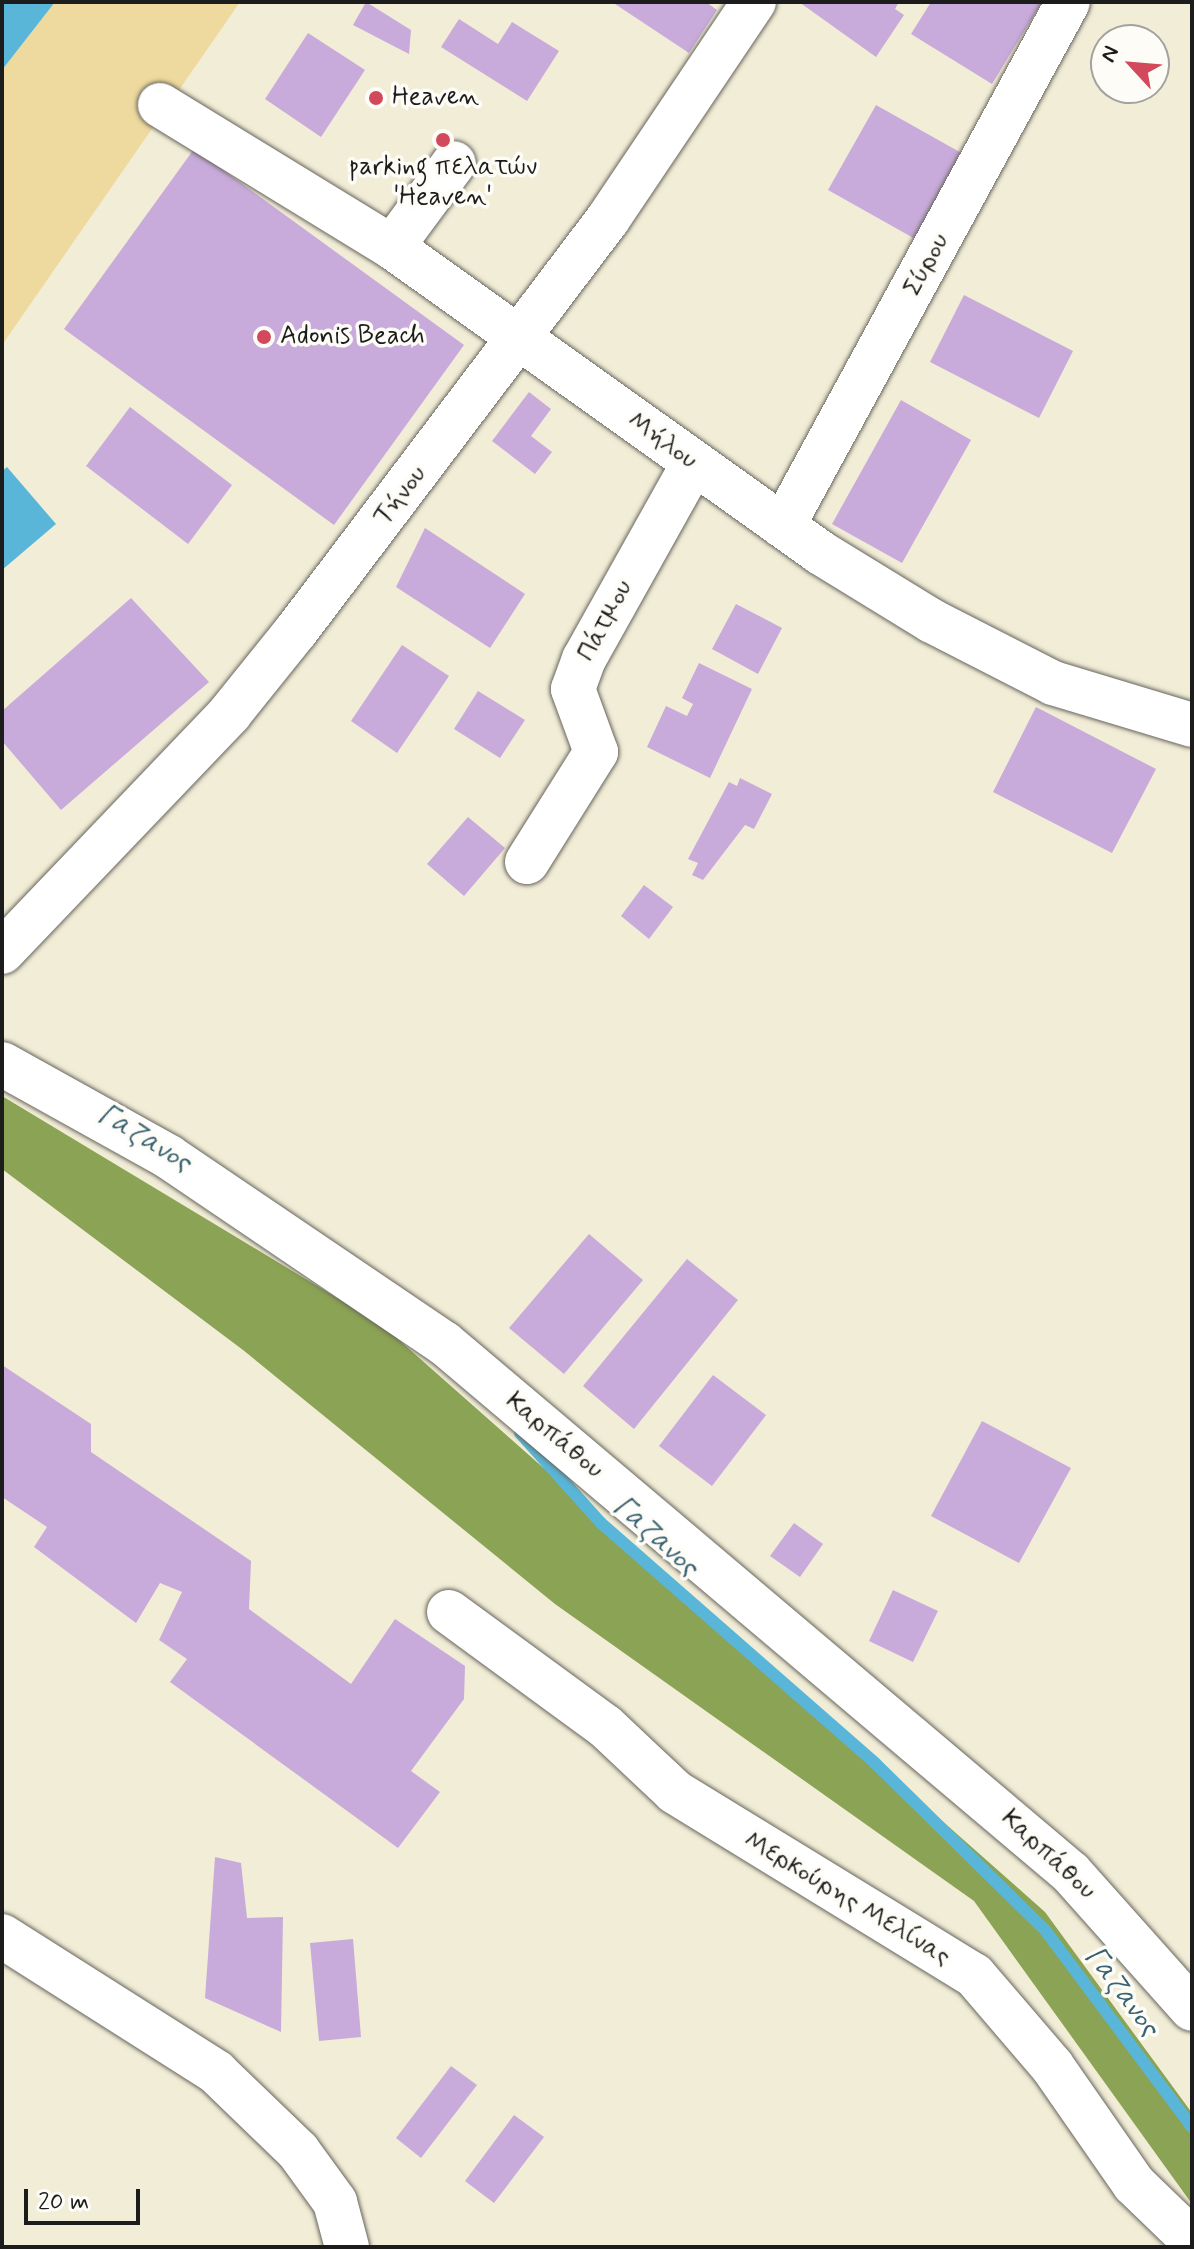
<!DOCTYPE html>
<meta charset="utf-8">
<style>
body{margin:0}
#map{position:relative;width:1194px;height:2249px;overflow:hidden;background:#f2edd7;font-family:Mynerve,sans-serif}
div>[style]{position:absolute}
.forest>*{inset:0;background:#8ba354}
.sand>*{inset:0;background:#eeda9e}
.water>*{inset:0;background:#5ab6d8}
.stream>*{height:12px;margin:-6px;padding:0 6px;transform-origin:6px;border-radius:6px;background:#5ab6d8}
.building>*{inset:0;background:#c8abda}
.roads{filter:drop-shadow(0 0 2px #67655d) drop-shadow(0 0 2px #67655d)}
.minor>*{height:44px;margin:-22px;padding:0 22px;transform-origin:22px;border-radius:22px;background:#fff}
.dots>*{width:22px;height:22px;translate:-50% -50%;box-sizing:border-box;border:4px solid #fdfcf7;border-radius:50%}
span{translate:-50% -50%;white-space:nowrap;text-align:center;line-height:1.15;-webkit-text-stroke:7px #fdfcf7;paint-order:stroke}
.poi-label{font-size:26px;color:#1c1c1c}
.left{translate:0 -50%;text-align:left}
.street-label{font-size:26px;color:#1c1c1c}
.water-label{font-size:28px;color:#386171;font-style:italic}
.frame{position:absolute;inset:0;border:4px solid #1c1c1c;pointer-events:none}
.north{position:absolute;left:1090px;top:24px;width:80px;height:80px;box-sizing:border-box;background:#fdfcf7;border:2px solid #a3a29f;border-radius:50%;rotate:296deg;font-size:22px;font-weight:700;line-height:32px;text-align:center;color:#1c1c1c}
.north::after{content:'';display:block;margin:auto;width:28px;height:36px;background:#d1495b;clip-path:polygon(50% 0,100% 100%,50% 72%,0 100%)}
.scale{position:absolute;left:24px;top:2189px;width:116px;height:36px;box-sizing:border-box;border:4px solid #1c1c1c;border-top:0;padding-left:10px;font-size:24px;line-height:28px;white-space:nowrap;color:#1c1c1c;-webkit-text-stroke:6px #fdfcf7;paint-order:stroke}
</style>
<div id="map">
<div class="forest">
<i style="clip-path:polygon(2px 1096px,382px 1325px,1045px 1912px,1192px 2113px,1192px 2204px,974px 1901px,555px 1604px,243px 1350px,2px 1169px)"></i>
</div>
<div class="sand">
<i style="clip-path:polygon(55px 2px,240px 2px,2px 345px,2px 70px)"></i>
</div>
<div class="water">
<i style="clip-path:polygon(2px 2px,55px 2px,2px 70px)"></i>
<i style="clip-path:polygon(7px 467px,56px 524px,2px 570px,2px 471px)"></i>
</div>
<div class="stream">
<i style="left:520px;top:1433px;width:121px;rotate:48deg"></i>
<i style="left:601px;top:1523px;width:364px;rotate:41.2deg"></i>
<i style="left:875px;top:1763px;width:238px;rotate:44.5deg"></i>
<i style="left:1045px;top:1930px;width:246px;rotate:53.3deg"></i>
</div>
<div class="building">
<i style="clip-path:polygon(366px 2px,411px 30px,409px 54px,353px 25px)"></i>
<i style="clip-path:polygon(612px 2px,706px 2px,717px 10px,689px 53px)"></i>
<i style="clip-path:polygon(799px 2px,899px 2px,895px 9px,904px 15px,876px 57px)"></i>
<i style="clip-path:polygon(931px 2px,1042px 2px,992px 84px,911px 34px)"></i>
<i style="clip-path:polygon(459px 19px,498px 44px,512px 22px,559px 51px,527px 101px,441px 47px)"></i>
<i style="clip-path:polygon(308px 33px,365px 70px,321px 137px,265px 99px)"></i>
<i style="clip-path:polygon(876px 105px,965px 155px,917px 240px,828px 190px)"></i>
<i style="clip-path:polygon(194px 149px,464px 345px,334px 525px,64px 329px)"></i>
<i style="clip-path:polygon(964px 295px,1073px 351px,1039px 418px,930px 362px)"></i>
<i style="clip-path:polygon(529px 392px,551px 409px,531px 436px,552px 452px,535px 474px,492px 441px)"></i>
<i style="clip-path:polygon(901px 400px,971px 440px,902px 563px,832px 524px)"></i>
<i style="clip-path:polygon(130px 407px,232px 485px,188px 544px,86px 466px)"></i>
<i style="clip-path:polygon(425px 528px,525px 594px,490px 648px,396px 587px)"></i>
<i style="clip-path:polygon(131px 598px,209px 682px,61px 810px,2px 741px,2px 711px)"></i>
<i style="clip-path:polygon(736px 604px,782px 628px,758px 674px,712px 649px)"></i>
<i style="clip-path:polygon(402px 645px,449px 676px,397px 753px,351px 721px)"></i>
<i style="clip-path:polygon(699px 663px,752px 689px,710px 778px,647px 747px,666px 706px,687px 716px,693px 704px,682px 698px)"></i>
<i style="clip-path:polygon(478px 691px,525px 720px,500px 758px,454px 729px)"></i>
<i style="clip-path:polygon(1036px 707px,1156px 769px,1112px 853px,993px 792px)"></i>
<i style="clip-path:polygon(740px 778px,772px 794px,754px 829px,745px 825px,703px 880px,692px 875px,698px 863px,688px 859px,729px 782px,737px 786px)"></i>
<i style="clip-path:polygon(468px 817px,505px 848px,464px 896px,427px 864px)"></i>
<i style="clip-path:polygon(644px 885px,673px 907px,649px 939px,621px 916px)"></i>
<i style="clip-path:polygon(589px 1234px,643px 1280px,564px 1374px,509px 1328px)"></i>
<i style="clip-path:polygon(687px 1259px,738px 1300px,634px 1429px,583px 1386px)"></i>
<i style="clip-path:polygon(2px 1365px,91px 1424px,91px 1452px,251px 1561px,249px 1609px,351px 1684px,395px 1619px,465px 1666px,464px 1699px,411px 1771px,440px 1792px,398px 1848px,170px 1682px,187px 1659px,159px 1640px,182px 1592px,160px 1583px,136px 1623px,34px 1547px,47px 1527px,2px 1497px)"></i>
<i style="clip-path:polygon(713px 1375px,766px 1415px,712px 1486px,659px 1446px)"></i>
<i style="clip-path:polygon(982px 1421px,1071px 1468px,1019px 1563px,931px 1516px)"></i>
<i style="clip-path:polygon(794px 1523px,823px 1544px,800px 1577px,770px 1556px)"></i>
<i style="clip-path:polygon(893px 1590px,938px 1611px,913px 1662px,869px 1641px)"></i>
<i style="clip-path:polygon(215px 1857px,241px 1863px,247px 1918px,283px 1917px,281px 2032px,205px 1998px)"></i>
<i style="clip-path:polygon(353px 1939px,361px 2037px,319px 2041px,310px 1943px)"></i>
<i style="clip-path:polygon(451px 2066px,477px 2085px,421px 2158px,396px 2138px)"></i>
<i style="clip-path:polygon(514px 2115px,544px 2137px,494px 2203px,465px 2181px)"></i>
</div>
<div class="roads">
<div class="minor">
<i style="left:160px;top:105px;width:272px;rotate:31.5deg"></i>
<i style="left:392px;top:247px;width:527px;rotate:35.5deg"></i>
<i style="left:821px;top:553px;width:130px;rotate:31.5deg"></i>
<i style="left:932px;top:621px;width:136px;rotate:27.1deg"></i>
<i style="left:1053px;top:683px;width:145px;rotate:16.8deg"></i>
<i style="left:392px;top:247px;width:104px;rotate:-53.6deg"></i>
<i style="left:783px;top:526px;width:596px;rotate:-61.46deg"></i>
<i style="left:527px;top:862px;width:130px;rotate:-57.9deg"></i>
<i style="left:596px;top:752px;width:67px;rotate:-110.1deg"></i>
<i style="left:573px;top:689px;width:32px;rotate:-70deg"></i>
<i style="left:584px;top:659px;width:223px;rotate:-60.8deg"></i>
<i style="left:2px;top:952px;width:330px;rotate:-46.3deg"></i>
<i style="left:230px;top:713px;width:105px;rotate:-51.2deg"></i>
<i style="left:296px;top:631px;width:517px;rotate:-52.86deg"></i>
<i style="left:608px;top:219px;width:262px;rotate:-56.1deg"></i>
<i style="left:2px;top:1064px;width:191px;rotate:29.1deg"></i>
<i style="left:169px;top:1157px;width:332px;rotate:34.1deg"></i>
<i style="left:444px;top:1343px;width:821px;rotate:40.21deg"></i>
<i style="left:1071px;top:1873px;width:182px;rotate:48.3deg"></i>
<i style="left:449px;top:1612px;width:193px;rotate:36.2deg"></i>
<i style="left:605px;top:1726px;width:96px;rotate:43.3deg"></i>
<i style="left:675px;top:1792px;width:351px;rotate:31.5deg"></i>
<i style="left:974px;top:1975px;width:120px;rotate:49.4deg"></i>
<i style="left:1052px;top:2066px;width:144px;rotate:55.2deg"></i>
<i style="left:1134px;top:2184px;width:81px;rotate:44deg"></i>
<i style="left:2px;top:1936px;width:254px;rotate:32.4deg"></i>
<i style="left:216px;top:2072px;width:114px;rotate:43.9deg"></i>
<i style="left:298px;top:2151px;width:63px;rotate:54deg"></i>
<i style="left:335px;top:2202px;width:47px;rotate:75.1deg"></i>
</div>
</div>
<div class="dots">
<i style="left:376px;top:98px;background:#d1495b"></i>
<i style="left:443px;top:140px;background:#d1495b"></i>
<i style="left:264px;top:337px;background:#d1495b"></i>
</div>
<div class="poi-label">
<span class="left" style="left:392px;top:98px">Heaven</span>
<span style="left:443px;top:183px">parking πελατών<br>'Heaven'</span>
<span class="left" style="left:280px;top:337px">Adonis Beach</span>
</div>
<div class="street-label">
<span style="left:927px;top:265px;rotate:-61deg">Σύρου</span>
<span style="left:662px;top:441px;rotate:36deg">Μήλου</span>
<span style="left:401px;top:496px;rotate:-52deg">Τήνου</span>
<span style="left:606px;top:621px;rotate:-62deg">Πάτμου</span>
<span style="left:554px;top:1436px;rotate:40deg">Καρπάθου</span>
<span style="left:1048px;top:1855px;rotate:43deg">Καρπάθου</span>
<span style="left:847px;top:1899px;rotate:31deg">Μερκούρης Μελίνας</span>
</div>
<div class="water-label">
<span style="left:144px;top:1139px;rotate:31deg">Γαζανος</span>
<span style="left:655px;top:1537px;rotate:42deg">Γαζανος</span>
<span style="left:1121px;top:1992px;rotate:53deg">Γαζανος</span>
</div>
<div class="frame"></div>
<div class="north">N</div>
<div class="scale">20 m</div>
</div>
